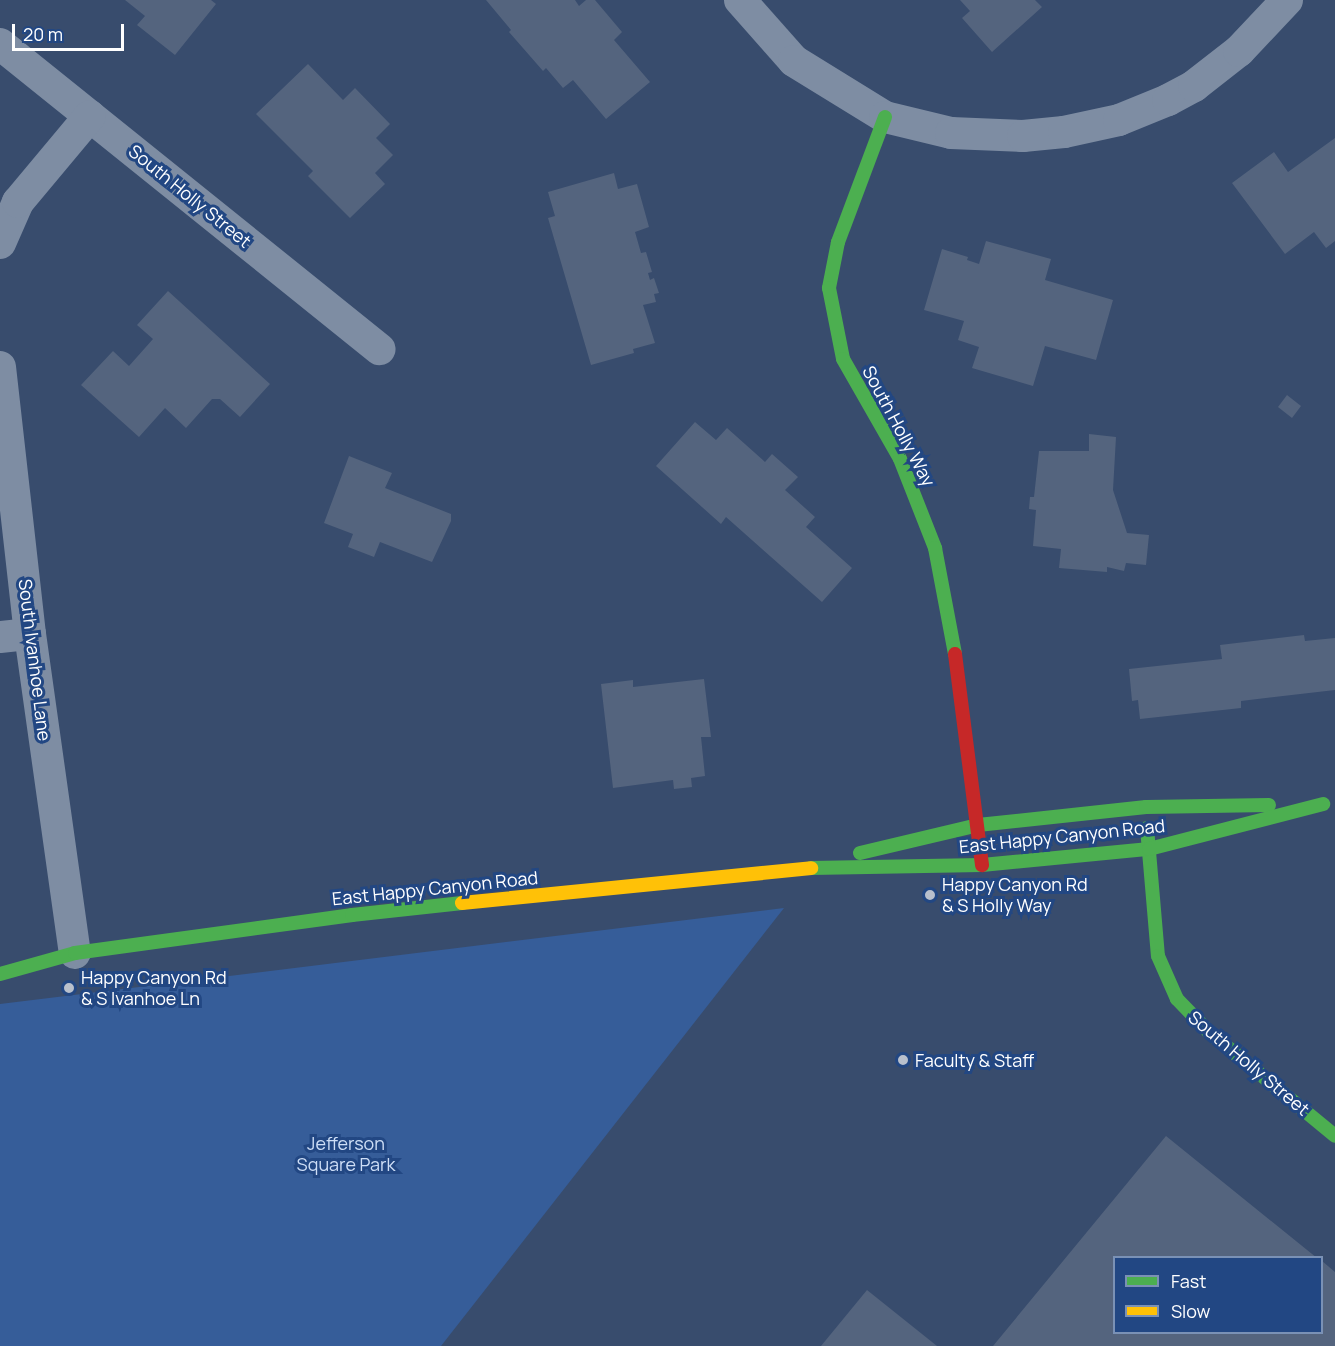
<!DOCTYPE html>
<style>
body{margin:0}
#map{position:relative;width:1335px;height:1346px;overflow:hidden;background:#384c6d;font-family:Manrope,sans-serif}
div>[style]{position:absolute}
.green>*{inset:0;background:#365d99}
.building>*{inset:0;background:#54647e}
.street>*{height:32px;margin:-16px;padding:0 16px;transform-origin:16px;border-radius:16px;background:#7e8da3}
.fast>*{height:14px;margin:-7px;padding:0 7px;transform-origin:7px;border-radius:7px;background:#4caf50}
.slow>*{height:14px;margin:-7px;padding:0 7px;transform-origin:7px;border-radius:7px;background:#ffc107}
.jam>*{height:14px;margin:-7px;padding:0 7px;transform-origin:7px;border-radius:7px;background:#c62828}
.dots>*{width:16px;height:16px;translate:-50% -50%;box-sizing:border-box;border:3px solid #224783;border-radius:50%}
span{translate:-50% -50%;white-space:nowrap;text-align:center;line-height:1.15;-webkit-text-stroke:6px #224783;paint-order:stroke}
.street-label{font-size:18px;color:#fff}
.poi-label{font-size:18px;color:#fff}
.left{translate:0 -50%;text-align:left}
.park-label{font-size:18px;color:#cedef6}
.legend{position:absolute;left:1113px;top:1256px;width:210px;height:78px;box-sizing:border-box;background:#224783;border:2px solid #7a91b5;margin:0;padding:8px 10px;list-style:none;font-size:18px;color:#fff}
.legend li{display:flex;align-items:center;gap:12px;height:30px}
.legend b{width:30px;border:2px solid #7a91b5}
.scale{position:absolute;left:12px;top:24px;width:112px;height:27px;box-sizing:border-box;border:3px solid #fff;border-top:0;padding-left:8px;font-size:18px;line-height:21px;white-space:nowrap;color:#fff;-webkit-text-stroke:4px #224783;paint-order:stroke}
</style>
<div id="map">
<div class="green">
<i style="clip-path:polygon(784px 908px,441px 1346px,0 1346px,0 1004px)"></i>
</div>
<div class="building">
<i style="clip-path:polygon(125px 0,211px 0,216px 4px,175px 55px,137px 25px,145px 16px)"></i>
<i style="clip-path:polygon(486px 0,575px 0,579px 6px,586px 0,595px 0,622px 32px,614px 40px,650px 82px,606px 119px,573px 80px,563px 88px,546px 68px,543px 71px,509px 32px,511px 30px)"></i>
<i style="clip-path:polygon(960px 0,1035px 0,1042px 7px,992px 52px,962px 18px,970px 11px)"></i>
<i style="clip-path:polygon(308px 64px,343px 100px,355px 88px,390px 124px,376px 138px,393px 155px,375px 173px,385px 184px,350px 218px,308px 176px,313px 171px,256px 114px)"></i>
<i style="clip-path:polygon(1335px 138px,1335px 241px,1326px 248px,1314px 232px,1285px 254px,1232px 183px,1274px 152px,1288px 172px)"></i>
<i style="clip-path:polygon(614px 173px,618px 189px,637px 184px,649px 227px,635px 232px,641px 253px,646px 252px,652px 272px,648px 273px,650px 280px,654px 278px,659px 293px,654px 294px,656px 302px,643px 305px,655px 343px,633px 349px,634px 353px,591px 365px,548px 218px,555px 216px,548px 192px)"></i>
<i style="clip-path:polygon(986px 241px,1051px 259px,1045px 280px,1113px 300px,1096px 360px,1045px 346px,1033px 386px,972px 368px,979px 347px,958px 340px,964px 321px,924px 310px,942px 249px,968px 257px,967px 260px,979px 264px)"></i>
<i style="clip-path:polygon(168px 291px,270px 384px,240px 417px,220px 399px,212px 399px,186px 428px,165px 408px,139px 437px,81px 385px,113px 351px,129px 366px,153px 339px,137px 325px)"></i>
<i style="clip-path:polygon(1287px 395px,1301px 406px,1292px 418px,1278px 407px)"></i>
<i style="clip-path:polygon(695px 422px,716px 440px,727px 428px,765px 462px,772px 454px,798px 477px,785px 490px,815px 517px,806px 527px,852px 568px,822px 602px,726px 517px,721px 524px,656px 466px)"></i>
<i style="clip-path:polygon(1089px 434px,1116px 437px,1113px 490px,1127px 533px,1149px 535px,1146px 565px,1126px 563px,1124px 571px,1107px 567px,1107px 572px,1059px 568px,1061px 549px,1033px 546px,1036px 510px,1029px 509px,1030px 497px,1034px 497px,1039px 451px,1089px 451px)"></i>
<i style="clip-path:polygon(349px 456px,392px 473px,385px 488px,451px 514px,451px 521px,432px 562px,380px 542px,374px 557px,348px 547px,353px 534px,324px 523px)"></i>
<i style="clip-path:polygon(1304px 635px,1305px 641px,1335px 638px,1335px 690px,1241px 701px,1241px 708px,1140px 719px,1138px 700px,1132px 701px,1129px 669px,1222px 659px,1220px 645px)"></i>
<i style="clip-path:polygon(704px 679px,711px 737px,701px 737px,705px 776px,691px 778px,692px 787px,674px 789px,673px 780px,613px 788px,601px 684px,633px 680px,633px 687px)"></i>
<i style="clip-path:polygon(1166px 1136px,1317px 1258px,1114px 1258px,1114px 1332px,1322px 1332px,1322px 1261px,1335px 1272px,1335px 1346px,993px 1346px)"></i>
<i style="clip-path:polygon(867px 1290px,937px 1346px,821px 1346px)"></i>
</div>
<div class="street">
<i style="left:740px;top:0;width:81px;rotate:48.5deg"></i>
<i style="left:794px;top:61px;width:107px;rotate:31.6deg"></i>
<i style="left:885px;top:117px;width:68px;rotate:13.6deg"></i>
<i style="left:951px;top:133px;width:72px;rotate:2.4deg"></i>
<i style="left:1023px;top:136px;width:41px;rotate:-5.6deg"></i>
<i style="left:1064px;top:132px;width:56px;rotate:-12.3deg"></i>
<i style="left:1119px;top:120px;width:53px;rotate:-22.2deg"></i>
<i style="left:1168px;top:100px;width:30px;rotate:-28deg"></i>
<i style="left:1194px;top:86px;width:57px;rotate:-37.9deg"></i>
<i style="left:1239px;top:51px;width:70px;rotate:-46.7deg"></i>
<i style="left:0;top:44px;width:487px;rotate:38.8deg"></i>
<i style="left:0;top:243px;width:45px;rotate:-66.3deg"></i>
<i style="left:18px;top:202px;width:112px;rotate:-50.1deg"></i>
<i style="left:0;top:367px;width:269px;rotate:83.6deg"></i>
<i style="left:30px;top:634px;width:322px;rotate:82deg"></i>
<i style="left:0;top:637px;width:30px;rotate:-6deg"></i>
</div>
<div class="fast">
<i style="left:885px;top:117px;width:134px;rotate:110.6deg"></i>
<i style="left:838px;top:242px;width:47px;rotate:101.1deg"></i>
<i style="left:829px;top:288px;width:72px;rotate:78.8deg"></i>
<i style="left:843px;top:359px;width:115px;rotate:60.3deg"></i>
<i style="left:900px;top:459px;width:96px;rotate:68.5deg"></i>
<i style="left:935px;top:548px;width:108px;rotate:79.3deg"></i>
<i style="left:1147px;top:828px;width:128px;rotate:85.1deg"></i>
<i style="left:1158px;top:956px;width:47px;rotate:66.2deg"></i>
<i style="left:1177px;top:999px;width:46px;rotate:45.9deg"></i>
<i style="left:1209px;top:1032px;width:163px;rotate:39.5deg"></i>
<i style="left:860px;top:853px;width:121px;rotate:-13.3deg"></i>
<i style="left:978px;top:825px;width:169px;rotate:-6.1deg"></i>
<i style="left:1146px;top:807px;width:123px;rotate:-0.9deg"></i>
<i style="left:811px;top:868px;width:171px;rotate:-1deg"></i>
<i style="left:982px;top:865px;width:168px;rotate:-5.5deg"></i>
<i style="left:1149px;top:849px;width:180px;rotate:-14.5deg"></i>
<i style="left:0;top:974px;width:78px;rotate:-15.6deg"></i>
<i style="left:75px;top:953px;width:280px;rotate:-7.8deg"></i>
<i style="left:352px;top:915px;width:111px;rotate:-6.2deg"></i>
</div>
<div class="slow">
<i style="left:462px;top:903px;width:351px;rotate:-5.7deg"></i>
</div>
<div class="jam">
<i style="left:955px;top:654px;width:213px;rotate:82.7deg"></i>
</div>
<div class="dots">
<i style="left:930px;top:895px;background:#b9c0cc"></i>
<i style="left:69px;top:988px;background:#b9c0cc"></i>
<i style="left:903px;top:1060px;background:#b9c0cc"></i>
</div>
<div class="street-label">
<span style="left:190px;top:196px;rotate:39deg">South Holly Street</span>
<span style="left:899px;top:426px;rotate:62deg">South Holly Way</span>
<span style="left:35px;top:660px;rotate:83deg">South Ivanhoe Lane</span>
<span style="left:1062px;top:836px;rotate:-6deg">East Happy Canyon Road</span>
<span style="left:435px;top:888px;rotate:-6deg">East Happy Canyon Road</span>
<span style="left:1249px;top:1063px;rotate:40deg">South Holly Street</span>
</div>
<div class="poi-label">
<span class="left" style="left:942px;top:895px">Happy Canyon Rd<br>&amp; S Holly Way</span>
<span class="left" style="left:81px;top:988px">Happy Canyon Rd<br>&amp; S Ivanhoe Ln</span>
<span class="left" style="left:915px;top:1060px">Faculty &amp; Staff</span>
</div>
<div class="park-label">
<span style="left:346px;top:1154px">Jefferson<br>Square Park</span>
</div>
<ul class="legend">
<li><b style="height:8px;background:#4caf50"></b>Fast</li>
<li><b style="height:8px;background:#ffc107"></b>Slow</li>
</ul>
<div class="scale">20 m</div>
</div>
